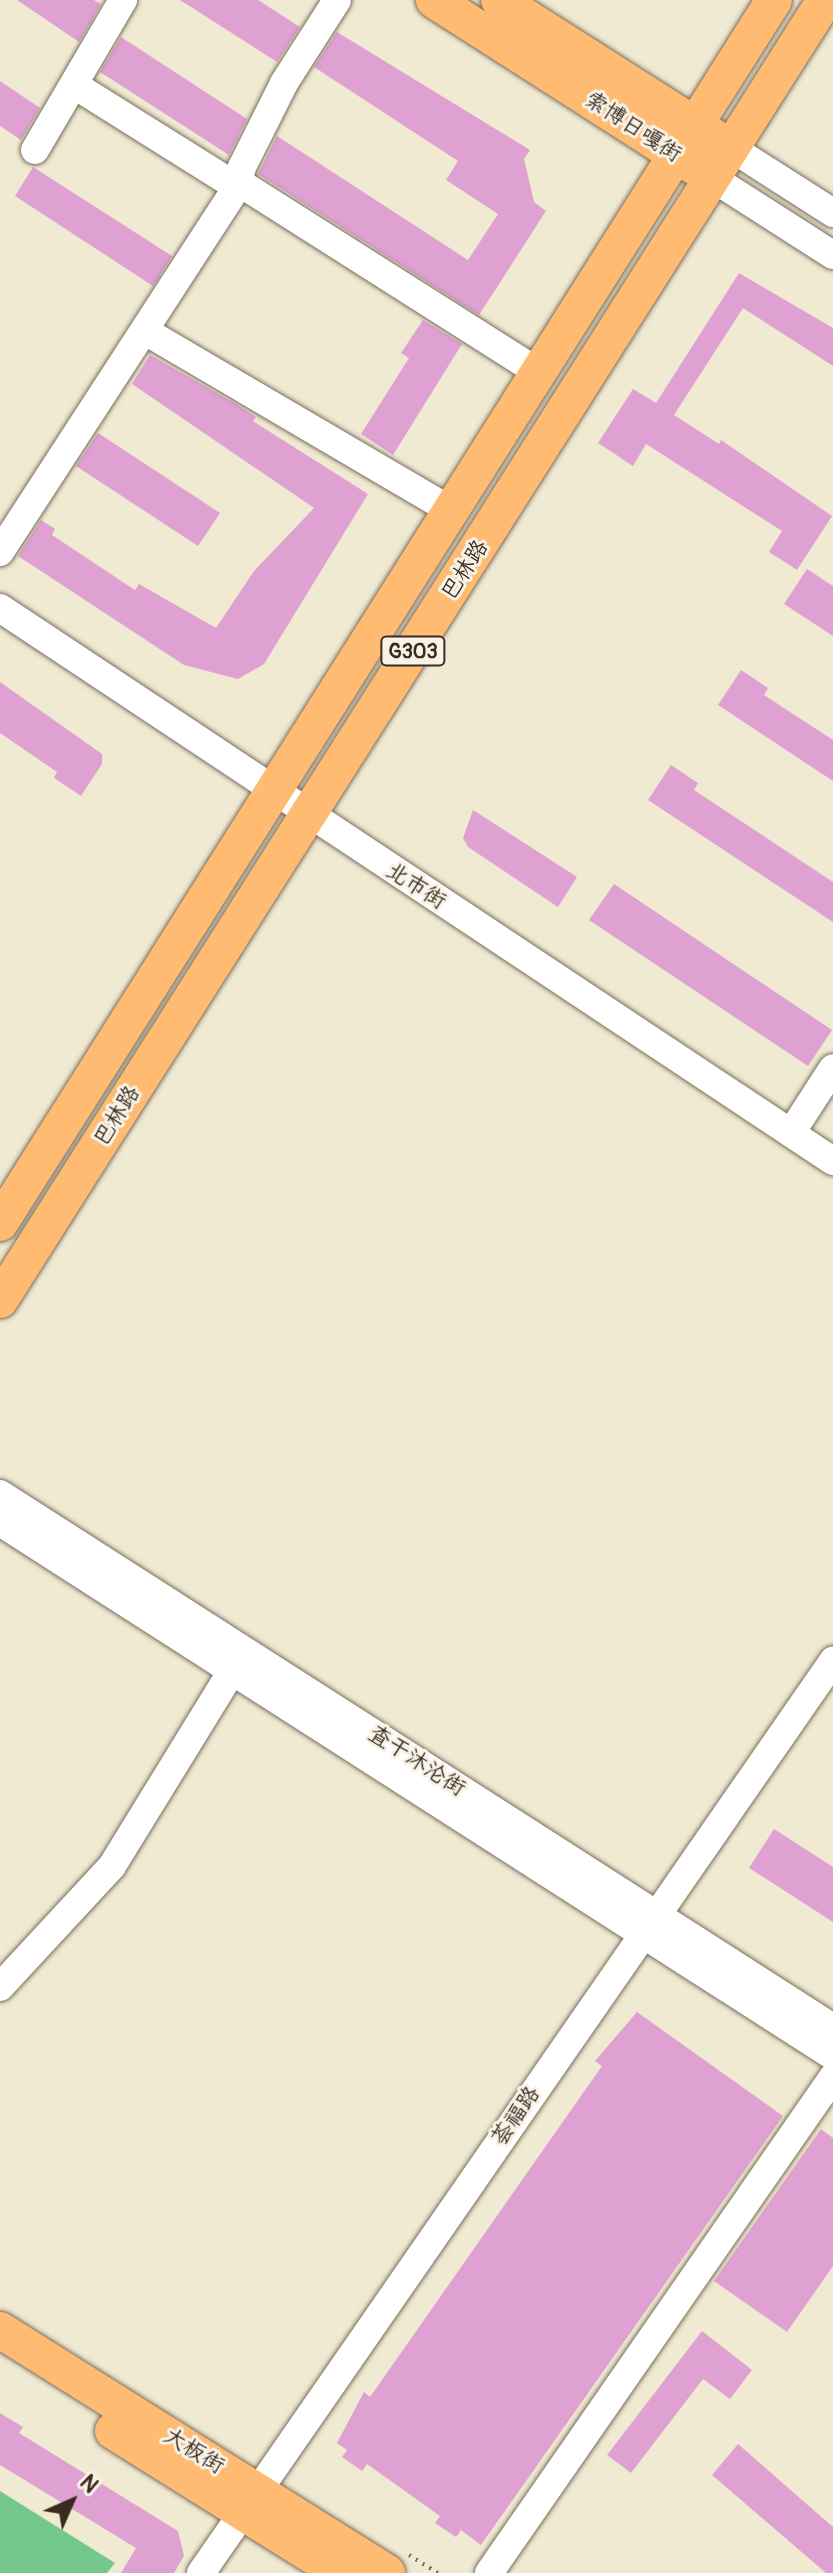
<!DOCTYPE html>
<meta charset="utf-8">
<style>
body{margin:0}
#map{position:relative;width:833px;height:2573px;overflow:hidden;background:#f0ead2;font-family:Pangolin,"LXGW WenKai TC",sans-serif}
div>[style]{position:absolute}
.green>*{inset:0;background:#75c88c}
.building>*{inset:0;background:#dfa1d2}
.path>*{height:4px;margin-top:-2px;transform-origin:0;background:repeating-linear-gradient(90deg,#7a6d5d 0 2px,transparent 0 8px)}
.roads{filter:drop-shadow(0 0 2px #7a6d5d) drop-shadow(0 0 2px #7a6d5d)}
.minor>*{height:28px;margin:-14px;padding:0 14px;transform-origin:14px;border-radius:14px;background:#fff}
.major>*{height:36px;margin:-18px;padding:0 18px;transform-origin:18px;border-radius:18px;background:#ffbb71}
span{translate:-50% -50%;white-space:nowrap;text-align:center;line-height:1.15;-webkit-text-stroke:6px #f7f3e8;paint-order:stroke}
.shield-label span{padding:2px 6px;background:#f7f3e8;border:2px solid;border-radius:6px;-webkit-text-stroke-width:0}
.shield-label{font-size:20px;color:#3b2a1e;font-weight:700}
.street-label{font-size:22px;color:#3b2a1e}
.north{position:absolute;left:32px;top:2461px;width:80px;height:80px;-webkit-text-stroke:6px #f7f3e8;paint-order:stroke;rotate:45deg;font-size:22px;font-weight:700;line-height:32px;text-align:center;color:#3b2a1e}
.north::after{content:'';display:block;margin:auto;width:28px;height:36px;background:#3b2a1e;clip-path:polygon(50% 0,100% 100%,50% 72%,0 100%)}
</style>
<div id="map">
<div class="green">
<i style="clip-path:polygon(0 2491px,115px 2563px,107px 2573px,0 2573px)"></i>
</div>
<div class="building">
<i style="clip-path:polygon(17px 0,94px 0,101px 4px,79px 42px)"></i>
<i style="clip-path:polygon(180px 0,258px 0,300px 27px,277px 62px)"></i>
<i style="clip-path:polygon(337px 32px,530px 150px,524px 159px,534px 202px,546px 211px,479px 315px,258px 174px,277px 136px,468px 260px,498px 214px,446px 180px,458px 161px,314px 67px)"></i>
<i style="clip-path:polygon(121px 37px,247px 119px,229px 155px,100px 72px)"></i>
<i style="clip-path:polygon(0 81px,40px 108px,21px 140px,0 126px)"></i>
<i style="clip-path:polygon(33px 167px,172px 256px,153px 286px,15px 196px)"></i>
<i style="clip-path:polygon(739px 273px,833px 328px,833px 366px,743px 308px,674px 415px,719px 444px,721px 440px,832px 516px,797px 570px,769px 552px,782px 531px,646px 444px,633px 466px,598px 443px,633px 389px,656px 403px)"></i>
<i style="clip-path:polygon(423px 320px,462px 344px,393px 455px,361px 434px,409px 358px,401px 353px)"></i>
<i style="clip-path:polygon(150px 355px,236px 404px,256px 417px,253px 421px,368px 494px,264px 664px,238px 679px,184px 665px,18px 556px,41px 520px,55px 529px,52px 535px,135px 590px,139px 584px,216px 628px,254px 571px,314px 508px,132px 384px)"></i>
<i style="clip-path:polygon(98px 433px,220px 513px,198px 546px,76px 466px)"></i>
<i style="clip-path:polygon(807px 569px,833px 586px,833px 636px,784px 604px)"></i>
<i style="clip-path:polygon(741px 670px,768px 688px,764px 695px,833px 740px,833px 781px,718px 705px)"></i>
<i style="clip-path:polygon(0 682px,102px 754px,102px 764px,81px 796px,54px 778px,57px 772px,0 733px)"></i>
<i style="clip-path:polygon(671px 765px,698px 783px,694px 790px,833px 882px,833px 922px,648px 800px)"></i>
<i style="clip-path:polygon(473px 810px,577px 877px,558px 907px,468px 847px,463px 838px)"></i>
<i style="clip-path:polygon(614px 884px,832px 1030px,808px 1066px,589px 920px)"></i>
<i style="clip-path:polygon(774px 1829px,833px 1867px,833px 1922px,749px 1868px)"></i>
<i style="clip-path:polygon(637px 2012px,783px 2116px,481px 2545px,461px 2530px,456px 2537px,435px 2523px,440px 2516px,367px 2464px,362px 2471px,342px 2457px,347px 2450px,337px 2443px,364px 2392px,370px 2397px,602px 2066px,595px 2061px)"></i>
<i style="clip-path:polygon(821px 2129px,833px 2138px,833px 2266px,787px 2332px,714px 2281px)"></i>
<i style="clip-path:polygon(702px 2331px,752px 2370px,730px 2399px,703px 2379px,631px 2473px,607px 2455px)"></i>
<i style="clip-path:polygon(0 2413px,23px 2427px,19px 2433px,178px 2531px,184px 2556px,174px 2573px,121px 2573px,136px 2548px,0 2465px)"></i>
<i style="clip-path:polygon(738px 2444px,833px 2527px,833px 2573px,826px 2573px,712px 2475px)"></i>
</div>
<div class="path">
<i style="left:409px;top:2555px;width:34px;rotate:32deg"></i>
</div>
<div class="roads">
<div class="minor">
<i style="left:76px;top:86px;width:190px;rotate:32.1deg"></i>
<i style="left:733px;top:149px;width:119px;rotate:32.6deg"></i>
<i style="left:35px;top:150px;width:174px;rotate:-59.6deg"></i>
<i style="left:714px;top:179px;width:141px;rotate:32.6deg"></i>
<i style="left:240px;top:183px;width:354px;rotate:32.4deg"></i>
<i style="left:145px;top:331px;width:354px;rotate:30.4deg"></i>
<i style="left:0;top:552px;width:435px;rotate:-57deg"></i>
<i style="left:237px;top:187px;width:21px;rotate:-76deg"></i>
<i style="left:242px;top:167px;width:94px;rotate:-63.4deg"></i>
<i style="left:284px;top:83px;width:98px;rotate:-57.4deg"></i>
<i style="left:0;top:608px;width:1000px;rotate:33.58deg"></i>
<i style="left:791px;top:1133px;width:77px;rotate:-57.1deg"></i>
<i style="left:0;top:1494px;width:989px;rotate:32.66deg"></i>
<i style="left:0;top:1522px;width:989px;rotate:32.66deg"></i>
<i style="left:0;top:1987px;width:165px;rotate:-47.2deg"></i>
<i style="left:112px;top:1866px;width:229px;rotate:-58.4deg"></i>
<i style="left:201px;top:2573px;width:1110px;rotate:-55.28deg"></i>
<i style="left:489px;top:2573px;width:604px;rotate:-55.26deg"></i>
</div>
<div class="major">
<i style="left:434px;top:0;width:310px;rotate:32.6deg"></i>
<i style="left:499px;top:0;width:255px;rotate:32.5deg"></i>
<i style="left:0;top:1223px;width:1447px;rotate:-57.67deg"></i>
<i style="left:0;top:1300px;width:1540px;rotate:-57.6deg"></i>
<i style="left:0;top:2330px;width:457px;rotate:32.1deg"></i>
<i style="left:113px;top:2431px;width:268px;rotate:32deg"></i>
</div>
</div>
<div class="shield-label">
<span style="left:413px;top:651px">G303</span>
</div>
<div class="street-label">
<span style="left:633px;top:127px;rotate:33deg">索博日嘎街</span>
<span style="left:465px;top:570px;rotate:-57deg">巴林路</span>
<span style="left:416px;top:886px;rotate:33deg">北市街</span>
<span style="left:117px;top:1116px;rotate:-58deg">巴林路</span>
<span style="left:417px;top:1761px;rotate:33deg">查干沐沦街</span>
<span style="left:516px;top:2116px;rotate:-55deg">荟福路</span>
<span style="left:194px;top:2451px;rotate:32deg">大板街</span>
</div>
<div class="north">N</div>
</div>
